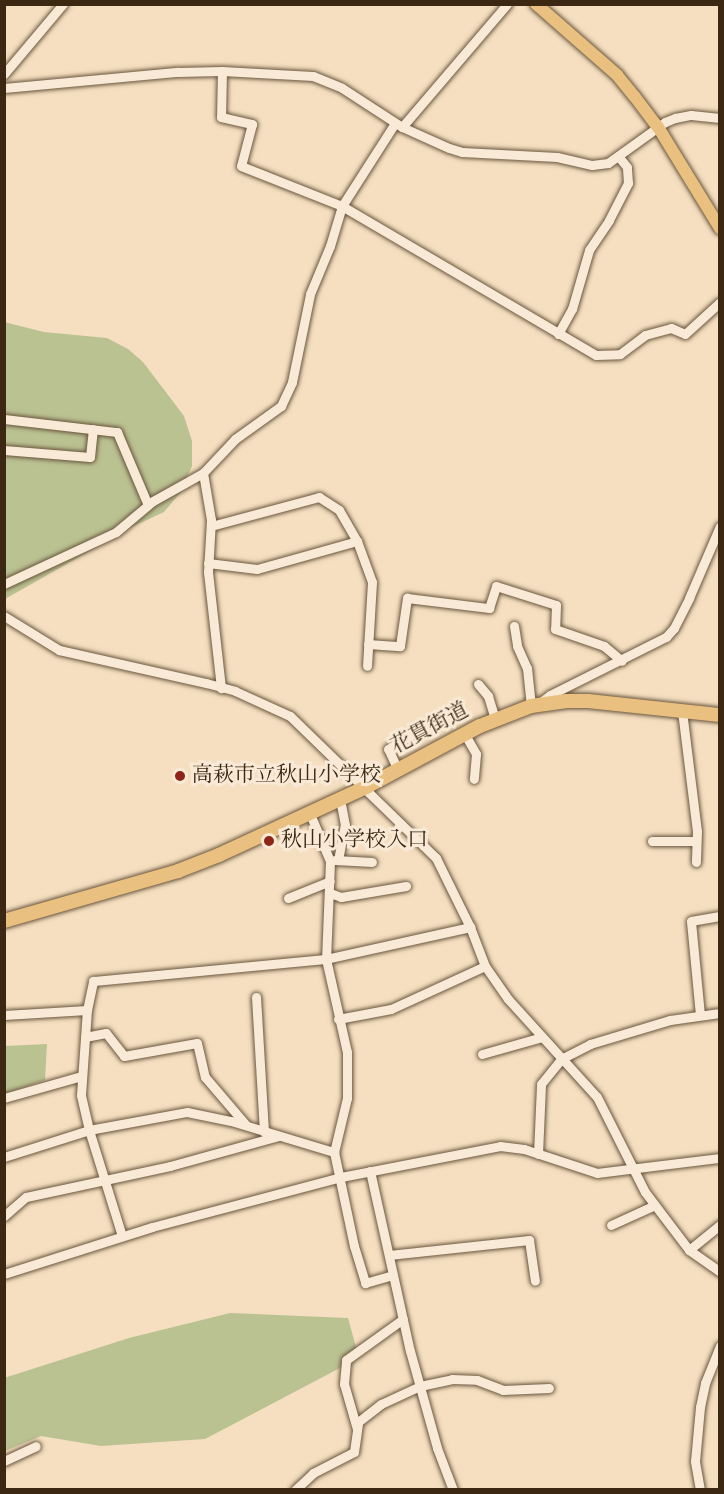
<!DOCTYPE html>
<meta charset="utf-8">
<style>
body{margin:0}
#map{position:relative;width:724px;height:1494px;overflow:hidden;background:#f5dfc0;font-family:Vollkorn,"Noto Serif JP",serif}
div>[style]{position:absolute}
.green>*{inset:0;background:#bbc292}
.roads{filter:drop-shadow(0 0 2px #6a563e) drop-shadow(0 0 2px #6a563e)}
.minor>*{height:9px;margin:-4.5px;padding:0 4.5px;transform-origin:4.5px;border-radius:4.5px;background:#f8ead6}
.major>*{height:12px;margin:-6px;padding:0 6px;transform-origin:6px;border-radius:6px;background:#eac080}
.highway>*{height:14px;margin:-7px;padding:0 7px;transform-origin:7px;border-radius:7px;background:#eac080}
.dots>*{width:16px;height:16px;translate:-50% -50%;box-sizing:border-box;border:3px solid #f8ead6;border-radius:50%}
span{translate:-50% -50%;white-space:nowrap;text-align:center;line-height:1.15;-webkit-text-stroke:6px #f8ead6;paint-order:stroke}
.street-label{font-size:21px;color:#3c2812}
.poi-label{font-size:21px;color:#3c2812}
.left{translate:0 -50%;text-align:left}
.frame{position:absolute;inset:0;border:6px solid #3c2812;pointer-events:none}
</style>
<div id="map">
<div class="green">
<i style="clip-path:polygon(4px 322px,44px 332px,107px 338px,128px 349px,143px 362px,184px 416px,192px 441px,192px 466px,180px 493px,164px 512px,134px 526px,5px 599px)"></i>
<i style="clip-path:polygon(47px 1044px,45px 1080px,5px 1094px,5px 1046px)"></i>
<i style="clip-path:polygon(230px 1313px,348px 1318px,359px 1358px,205px 1439px,101px 1446px,41px 1436px,5px 1451px,4px 1378px,129px 1338px)"></i>
</div>
<div class="roads">
<div class="minor">
<i style="left:222px;top:71px;width:46px;rotate:91.2deg"></i>
<i style="left:221px;top:117px;width:32px;rotate:13deg"></i>
<i style="left:252px;top:124px;width:43px;rotate:104.7deg"></i>
<i style="left:241px;top:166px;width:109px;rotate:21.6deg"></i>
<i style="left:342px;top:206px;width:294px;rotate:30.4deg"></i>
<i style="left:596px;top:355px;width:24px;rotate:-2deg"></i>
<i style="left:620px;top:354px;width:31px;rotate:-37deg"></i>
<i style="left:645px;top:335px;width:27px;rotate:-15deg"></i>
<i style="left:671px;top:328px;width:15px;rotate:23deg"></i>
<i style="left:685px;top:334px;width:47px;rotate:-42.4deg"></i>
<i style="left:4px;top:74px;width:92px;rotate:-49.9deg"></i>
<i style="left:4px;top:88px;width:175px;rotate:-5.3deg"></i>
<i style="left:178px;top:72px;width:44px;rotate:-1.3deg"></i>
<i style="left:222px;top:71px;width:91px;rotate:3.1deg"></i>
<i style="left:313px;top:76px;width:31px;rotate:22deg"></i>
<i style="left:342px;top:88px;width:72px;rotate:33deg"></i>
<i style="left:402px;top:127px;width:51px;rotate:24.1deg"></i>
<i style="left:449px;top:148px;width:14px;rotate:17deg"></i>
<i style="left:462px;top:152px;width:95px;rotate:3deg"></i>
<i style="left:557px;top:157px;width:36px;rotate:13deg"></i>
<i style="left:592px;top:165px;width:16px;rotate:-7deg"></i>
<i style="left:608px;top:163px;width:70px;rotate:-35.7deg"></i>
<i style="left:665px;top:122px;width:11px;rotate:-22deg"></i>
<i style="left:675px;top:118px;width:16px;rotate:-11deg"></i>
<i style="left:691px;top:115px;width:29px;rotate:6deg"></i>
<i style="left:402px;top:127px;width:162px;rotate:-49.5deg"></i>
<i style="left:558px;top:334px;width:29px;rotate:-61deg"></i>
<i style="left:572px;top:309px;width:61px;rotate:-73.9deg"></i>
<i style="left:589px;top:250px;width:36px;rotate:-56deg"></i>
<i style="left:609px;top:220px;width:42px;rotate:-62.8deg"></i>
<i style="left:628px;top:183px;width:16px;rotate:-94deg"></i>
<i style="left:627px;top:167px;width:14px;rotate:-129deg"></i>
<i style="left:4px;top:419px;width:114px;rotate:6.6deg"></i>
<i style="left:117px;top:432px;width:79px;rotate:67deg"></i>
<i style="left:4px;top:450px;width:86px;rotate:4.7deg"></i>
<i style="left:90px;top:457px;width:28px;rotate:-84deg"></i>
<i style="left:203px;top:473px;width:48px;rotate:80.3deg"></i>
<i style="left:211px;top:520px;width:52px;rotate:93.3deg"></i>
<i style="left:208px;top:572px;width:117px;rotate:83.6deg"></i>
<i style="left:211px;top:526px;width:112px;rotate:-15deg"></i>
<i style="left:319px;top:497px;width:24px;rotate:33deg"></i>
<i style="left:339px;top:510px;width:36px;rotate:60deg"></i>
<i style="left:357px;top:541px;width:44px;rotate:69.9deg"></i>
<i style="left:372px;top:582px;width:84px;rotate:93.4deg"></i>
<i style="left:208px;top:563px;width:49px;rotate:7deg"></i>
<i style="left:257px;top:569px;width:104px;rotate:-15.6deg"></i>
<i style="left:4px;top:584px;width:123px;rotate:-24.9deg"></i>
<i style="left:116px;top:532px;width:48px;rotate:-40deg"></i>
<i style="left:153px;top:501px;width:57px;rotate:-29.2deg"></i>
<i style="left:203px;top:473px;width:47px;rotate:-46.7deg"></i>
<i style="left:235px;top:439px;width:57px;rotate:-35.7deg"></i>
<i style="left:281px;top:406px;width:26px;rotate:-65deg"></i>
<i style="left:292px;top:382px;width:90px;rotate:-78.4deg"></i>
<i style="left:310px;top:294px;width:52px;rotate:-67.4deg"></i>
<i style="left:330px;top:246px;width:42px;rotate:-73.3deg"></i>
<i style="left:342px;top:206px;width:98px;rotate:-57.4deg"></i>
<i style="left:4px;top:616px;width:65px;rotate:31.7deg"></i>
<i style="left:59px;top:650px;width:151px;rotate:12.7deg"></i>
<i style="left:206px;top:683px;width:30px;rotate:15deg"></i>
<i style="left:235px;top:691px;width:60px;rotate:24.4deg"></i>
<i style="left:290px;top:716px;width:204px;rotate:44.2deg"></i>
<i style="left:436px;top:858px;width:77px;rotate:63.8deg"></i>
<i style="left:470px;top:927px;width:42px;rotate:69deg"></i>
<i style="left:485px;top:966px;width:40px;rotate:55.1deg"></i>
<i style="left:508px;top:999px;width:132px;rotate:47.8deg"></i>
<i style="left:597px;top:1097px;width:106px;rotate:63.2deg"></i>
<i style="left:645px;top:1192px;width:73px;rotate:52.8deg"></i>
<i style="left:689px;top:1250px;width:38px;rotate:35deg"></i>
<i style="left:514px;top:626px;width:20px;rotate:81deg"></i>
<i style="left:517px;top:646px;width:24px;rotate:66deg"></i>
<i style="left:527px;top:668px;width:38px;rotate:84deg"></i>
<i style="left:368px;top:644px;width:32px;rotate:4deg"></i>
<i style="left:400px;top:646px;width:49px;rotate:-81.7deg"></i>
<i style="left:407px;top:598px;width:83px;rotate:7deg"></i>
<i style="left:489px;top:608px;width:23px;rotate:-72deg"></i>
<i style="left:496px;top:586px;width:63px;rotate:17.6deg"></i>
<i style="left:556px;top:605px;width:24px;rotate:92deg"></i>
<i style="left:555px;top:629px;width:52px;rotate:19.1deg"></i>
<i style="left:604px;top:646px;width:23px;rotate:40deg"></i>
<i style="left:478px;top:684px;width:16px;rotate:50deg"></i>
<i style="left:488px;top:696px;width:24px;rotate:73deg"></i>
<i style="left:538px;top:704px;width:15px;rotate:-37deg"></i>
<i style="left:550px;top:695px;width:130px;rotate:-26.6deg"></i>
<i style="left:666px;top:637px;width:12px;rotate:-48deg"></i>
<i style="left:674px;top:628px;width:34px;rotate:-63deg"></i>
<i style="left:689px;top:598px;width:78px;rotate:-66.7deg"></i>
<i style="left:682px;top:711px;width:121px;rotate:82.9deg"></i>
<i style="left:697px;top:831px;width:31px;rotate:92deg"></i>
<i style="left:464px;top:733px;width:24px;rotate:60deg"></i>
<i style="left:476px;top:754px;width:25px;rotate:95deg"></i>
<i style="left:398px;top:770px;width:23px;rotate:-115deg"></i>
<i style="left:388px;top:749px;width:38px;rotate:-32deg"></i>
<i style="left:310px;top:814px;width:51px;rotate:66.9deg"></i>
<i style="left:330px;top:861px;width:98px;rotate:92.3deg"></i>
<i style="left:326px;top:959px;width:95px;rotate:77.3deg"></i>
<i style="left:347px;top:1052px;width:46px;rotate:90deg"></i>
<i style="left:347px;top:1098px;width:56px;rotate:103.5deg"></i>
<i style="left:652px;top:841px;width:44px"></i>
<i style="left:335px;top:860px;width:37px;rotate:3deg"></i>
<i style="left:338px;top:860px;width:36px;rotate:-79deg"></i>
<i style="left:345px;top:825px;width:26px;rotate:-101deg"></i>
<i style="left:330px;top:893px;width:12px;rotate:20deg"></i>
<i style="left:341px;top:897px;width:66px;rotate:-9.6deg"></i>
<i style="left:288px;top:898px;width:45px;rotate:-22deg"></i>
<i style="left:256px;top:997px;width:135px;rotate:86.6deg"></i>
<i style="left:4px;top:1015px;width:83px;rotate:-3.4deg"></i>
<i style="left:700px;top:1015px;width:94px;rotate:-95.5deg"></i>
<i style="left:691px;top:921px;width:29px;rotate:-10deg"></i>
<i style="left:338px;top:1019px;width:54px;rotate:-10.7deg"></i>
<i style="left:391px;top:1009px;width:103px;rotate:-24.6deg"></i>
<i style="left:85px;top:1037px;width:21px;rotate:-11deg"></i>
<i style="left:106px;top:1033px;width:29px;rotate:52deg"></i>
<i style="left:124px;top:1056px;width:74px;rotate:-10.1deg"></i>
<i style="left:197px;top:1043px;width:35px;rotate:77deg"></i>
<i style="left:205px;top:1077px;width:63px;rotate:49.5deg"></i>
<i style="left:482px;top:1054px;width:62px;rotate:-15.8deg"></i>
<i style="left:4px;top:1098px;width:81px;rotate:-15.8deg"></i>
<i style="left:538px;top:1154px;width:70px;rotate:-87.5deg"></i>
<i style="left:541px;top:1084px;width:32px;rotate:-51deg"></i>
<i style="left:561px;top:1059px;width:33px;rotate:-27deg"></i>
<i style="left:590px;top:1044px;width:84px;rotate:-16.7deg"></i>
<i style="left:670px;top:1020px;width:50px;rotate:-8deg"></i>
<i style="left:4px;top:1157px;width:89px;rotate:-17.6deg"></i>
<i style="left:89px;top:1130px;width:100px;rotate:-10.4deg"></i>
<i style="left:187px;top:1112px;width:45px;rotate:11.6deg"></i>
<i style="left:231px;top:1121px;width:108px;rotate:16.8deg"></i>
<i style="left:334px;top:1152px;width:96px;rotate:78deg"></i>
<i style="left:354px;top:1246px;width:39px;rotate:73deg"></i>
<i style="left:365px;top:1283px;width:29px;rotate:-16deg"></i>
<i style="left:370px;top:1171px;width:184px;rotate:77.5deg"></i>
<i style="left:410px;top:1351px;width:101px;rotate:74.4deg"></i>
<i style="left:437px;top:1448px;width:45px;rotate:69.1deg"></i>
<i style="left:4px;top:1216px;width:29px;rotate:-41deg"></i>
<i style="left:26px;top:1197px;width:147px;rotate:-12.1deg"></i>
<i style="left:170px;top:1166px;width:112px;rotate:-15.5deg"></i>
<i style="left:611px;top:1225px;width:48px;rotate:-24.4deg"></i>
<i style="left:122px;top:1236px;width:111px;rotate:-107.3deg"></i>
<i style="left:89px;top:1130px;width:36px;rotate:-103deg"></i>
<i style="left:81px;top:1095px;width:85px;rotate:-86deg"></i>
<i style="left:87px;top:1010px;width:30px;rotate:-78deg"></i>
<i style="left:93px;top:981px;width:234px;rotate:-5.4deg"></i>
<i style="left:326px;top:959px;width:148px;rotate:-12.5deg"></i>
<i style="left:689px;top:1250px;width:40px;rotate:-39deg"></i>
<i style="left:389px;top:1255px;width:141px;rotate:-6.1deg"></i>
<i style="left:529px;top:1240px;width:41px;rotate:81.7deg"></i>
<i style="left:4px;top:1274px;width:155px;rotate:-17.6deg"></i>
<i style="left:152px;top:1227px;width:196px;rotate:-14.8deg"></i>
<i style="left:341px;top:1177px;width:162px;rotate:-11deg"></i>
<i style="left:500px;top:1146px;width:24px;rotate:7deg"></i>
<i style="left:524px;top:1149px;width:77px;rotate:18.2deg"></i>
<i style="left:597px;top:1173px;width:124px;rotate:-7deg"></i>
<i style="left:357px;top:1429px;width:47px;rotate:-106.1deg"></i>
<i style="left:344px;top:1384px;width:24px;rotate:-85deg"></i>
<i style="left:346px;top:1360px;width:70px;rotate:-35.7deg"></i>
<i style="left:4px;top:1461px;width:35px;rotate:-25deg"></i>
<i style="left:295px;top:1490px;width:25px;rotate:-43deg"></i>
<i style="left:313px;top:1473px;width:46px;rotate:-27.1deg"></i>
<i style="left:354px;top:1452px;width:30px;rotate:-82deg"></i>
<i style="left:358px;top:1422px;width:29px;rotate:-38deg"></i>
<i style="left:381px;top:1404px;width:43px;rotate:-24.8deg"></i>
<i style="left:420px;top:1386px;width:33px;rotate:-12deg"></i>
<i style="left:452px;top:1379px;width:25px;rotate:2deg"></i>
<i style="left:477px;top:1380px;width:28px;rotate:21deg"></i>
<i style="left:503px;top:1390px;width:46px;rotate:-2.5deg"></i>
<i style="left:700px;top:1490px;width:29px;rotate:-100deg"></i>
<i style="left:695px;top:1461px;width:54px;rotate:-84.7deg"></i>
<i style="left:700px;top:1407px;width:25px;rotate:-78deg"></i>
<i style="left:705px;top:1383px;width:40px;rotate:-68deg"></i>
</div>
<div class="major">
<i style="left:536px;top:4px;width:108px;rotate:41.2deg"></i>
<i style="left:617px;top:75px;width:28px;rotate:51deg"></i>
<i style="left:635px;top:97px;width:38px;rotate:53deg"></i>
<i style="left:658px;top:127px;width:119px;rotate:58.5deg"></i>
</div>
<div class="highway">
<i style="left:4px;top:921px;width:181px;rotate:-16deg"></i>
<i style="left:178px;top:871px;width:44px;rotate:-21.3deg"></i>
<i style="left:219px;top:855px;width:162px;rotate:-24.8deg"></i>
<i style="left:366px;top:787px;width:129px;rotate:-28.2deg"></i>
<i style="left:480px;top:726px;width:55px;rotate:-21.4deg"></i>
<i style="left:531px;top:706px;width:36px;rotate:-8deg"></i>
<i style="left:567px;top:701px;width:21px"></i>
<i style="left:588px;top:701px;width:133px;rotate:6.1deg"></i>
</div>
</div>
<div class="dots">
<i style="left:180px;top:776px;background:#8f2418"></i>
<i style="left:269px;top:841px;background:#8f2418"></i>
</div>
<div class="street-label">
<span style="left:430px;top:729px;rotate:-28deg">花貫街道</span>
</div>
<div class="poi-label">
<span class="left" style="left:192px;top:776px">高萩市立秋山小学校</span>
<span class="left" style="left:281px;top:841px">秋山小学校入口</span>
</div>
<div class="frame"></div>
</div>
